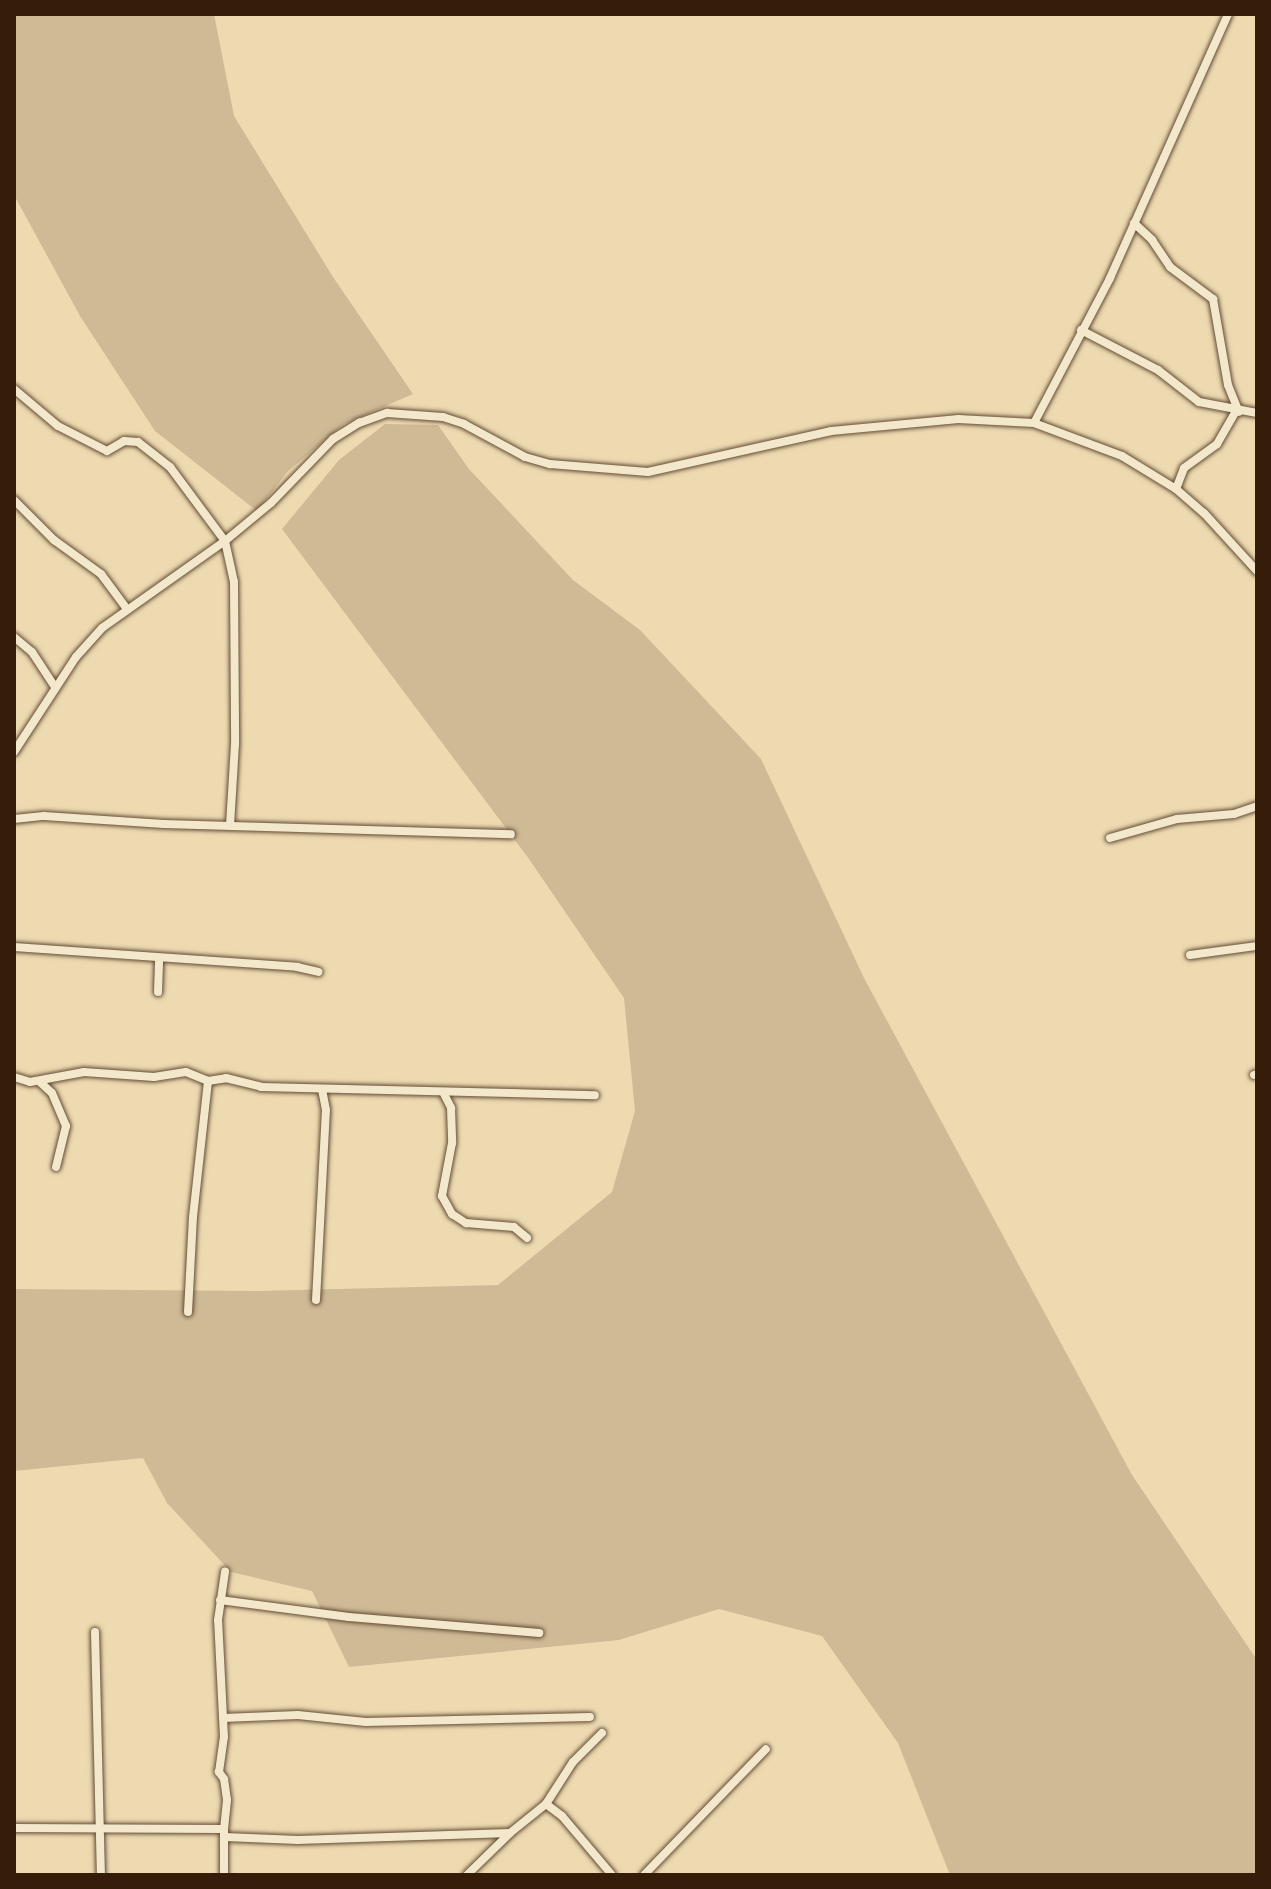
<!DOCTYPE html>
<style>
body{margin:0}
#map{position:relative;width:1271px;height:1889px;overflow:hidden;background:#eddab1;font-family:Cardo,serif}
div>[style]{position:absolute}
.green>*{inset:0;background:#ceba95}
.roads{filter:drop-shadow(0 0 2px #634c34) drop-shadow(0 0 2px #634c34)}
.minor>*{height:8px;margin:-4px;padding:0 4px;transform-origin:4px;border-radius:4px;background:#f3e7cc}
span{translate:-50% -50%;white-space:nowrap;text-align:center;line-height:1.15;-webkit-text-stroke:7px #f3e7cc;paint-order:stroke}
.frame{position:absolute;inset:0;border:16px solid #351d0a;pointer-events:none}
</style>
<div id="map">
<div class="green">
<i style="clip-path:polygon(14px 14px,214px 14px,234px 116px,333px 277px,413px 394px,344px 424px,288px 471px,257px 511px,155px 431px,80px 316px,14px 195px)"></i>
<i style="clip-path:polygon(385px 424px,438px 425px,469px 469px,573px 580px,640px 630px,761px 759px,864px 978px,1132px 1475px,1257px 1660px,1257px 1875px,950px 1875px,898px 1743px,822px 1636px,719px 1609px,619px 1640px,349px 1667px,312px 1591px,231px 1572px,167px 1503px,143px 1458px,14px 1471px,14px 1289px,258px 1291px,498px 1285px,612px 1192px,635px 1111px,624px 998px,529px 859px,282px 529px,339px 460px)"></i>
</div>
<div class="roads">
<div class="minor">
<i style="left:1134px;top:223px;width:25px;rotate:43deg"></i>
<i style="left:1152px;top:240px;width:32px;rotate:56deg"></i>
<i style="left:1170px;top:267px;width:54px;rotate:36.7deg"></i>
<i style="left:1213px;top:299px;width:87px;rotate:80.1deg"></i>
<i style="left:1228px;top:385px;width:29px;rotate:68deg"></i>
<i style="left:1081px;top:330px;width:87px;rotate:27.5deg"></i>
<i style="left:1158px;top:370px;width:52px;rotate:38deg"></i>
<i style="left:1199px;top:402px;width:59px;rotate:10.7deg"></i>
<i style="left:14px;top:389px;width:57px;rotate:40.1deg"></i>
<i style="left:58px;top:426px;width:55px;rotate:27deg"></i>
<i style="left:107px;top:451px;width:20px;rotate:-30deg"></i>
<i style="left:124px;top:441px;width:14px;rotate:4deg"></i>
<i style="left:138px;top:442px;width:41px;rotate:38deg"></i>
<i style="left:170px;top:467px;width:92px;rotate:53.4deg"></i>
<i style="left:225px;top:541px;width:42px;rotate:77.6deg"></i>
<i style="left:234px;top:582px;width:162px;rotate:89.6deg"></i>
<i style="left:235px;top:744px;width:82px;rotate:93.5deg"></i>
<i style="left:1034px;top:423px;width:164px;rotate:-62.3deg"></i>
<i style="left:1110px;top:278px;width:289px;rotate:-65.9deg"></i>
<i style="left:1176px;top:489px;width:22px;rotate:-69deg"></i>
<i style="left:1184px;top:468px;width:41px;rotate:-36deg"></i>
<i style="left:1217px;top:444px;width:38px;rotate:-60deg"></i>
<i style="left:14px;top:500px;width:57px;rotate:45deg"></i>
<i style="left:54px;top:540px;width:58px;rotate:35.9deg"></i>
<i style="left:101px;top:574px;width:44px;rotate:53.4deg"></i>
<i style="left:14px;top:637px;width:23px;rotate:40deg"></i>
<i style="left:32px;top:652px;width:42px;rotate:56.7deg"></i>
<i style="left:14px;top:752px;width:113px;rotate:-56.9deg"></i>
<i style="left:76px;top:657px;width:39px;rotate:-48deg"></i>
<i style="left:102px;top:628px;width:151px;rotate:-35.3deg"></i>
<i style="left:225px;top:541px;width:60px;rotate:-39.6deg"></i>
<i style="left:271px;top:503px;width:89px;rotate:-45.9deg"></i>
<i style="left:333px;top:439px;width:31px;rotate:-32deg"></i>
<i style="left:359px;top:423px;width:30px;rotate:-20deg"></i>
<i style="left:387px;top:413px;width:56px;rotate:4.1deg"></i>
<i style="left:443px;top:417px;width:22px;rotate:18deg"></i>
<i style="left:464px;top:424px;width:69px;rotate:28.4deg"></i>
<i style="left:525px;top:457px;width:26px;rotate:16deg"></i>
<i style="left:550px;top:464px;width:98px;rotate:4.7deg"></i>
<i style="left:648px;top:472px;width:188px;rotate:-12.6deg"></i>
<i style="left:831px;top:431px;width:128px;rotate:-5.4deg"></i>
<i style="left:958px;top:419px;width:76px;rotate:3deg"></i>
<i style="left:1034px;top:423px;width:94px;rotate:20.6deg"></i>
<i style="left:1122px;top:456px;width:63px;rotate:31.4deg"></i>
<i style="left:1176px;top:489px;width:37px;rotate:41deg"></i>
<i style="left:1204px;top:513px;width:79px;rotate:47.6deg"></i>
<i style="left:14px;top:819px;width:30px;rotate:-6deg"></i>
<i style="left:44px;top:816px;width:120px;rotate:3.8deg"></i>
<i style="left:164px;top:824px;width:347px;rotate:1.7deg"></i>
<i style="left:1110px;top:838px;width:70px;rotate:-15.8deg"></i>
<i style="left:1177px;top:819px;width:57px;rotate:-5deg"></i>
<i style="left:1234px;top:814px;width:24px;rotate:-19deg"></i>
<i style="left:14px;top:947px;width:284px;rotate:4deg"></i>
<i style="left:297px;top:967px;width:22px;rotate:13deg"></i>
<i style="left:1190px;top:955px;width:68px;rotate:-7.7deg"></i>
<i style="left:158px;top:992px;width:34px;rotate:-88deg"></i>
<i style="left:1254px;top:1075px;width:3px;rotate:-18deg"></i>
<i style="left:14px;top:1077px;width:17px;rotate:17deg"></i>
<i style="left:30px;top:1082px;width:55px;rotate:-10.5deg"></i>
<i style="left:84px;top:1072px;width:70px;rotate:4.1deg"></i>
<i style="left:154px;top:1077px;width:32px;rotate:-9deg"></i>
<i style="left:186px;top:1072px;width:24px;rotate:22deg"></i>
<i style="left:208px;top:1081px;width:18px;rotate:-9deg"></i>
<i style="left:226px;top:1078px;width:36px;rotate:14deg"></i>
<i style="left:261px;top:1087px;width:334px;rotate:1.4deg"></i>
<i style="left:40px;top:1082px;width:16px;rotate:43deg"></i>
<i style="left:52px;top:1093px;width:36px;rotate:67deg"></i>
<i style="left:66px;top:1126px;width:42px;rotate:103.7deg"></i>
<i style="left:443px;top:1092px;width:18px;rotate:63deg"></i>
<i style="left:451px;top:1108px;width:35px;rotate:88deg"></i>
<i style="left:452px;top:1143px;width:54px;rotate:100.7deg"></i>
<i style="left:442px;top:1196px;width:21px;rotate:61deg"></i>
<i style="left:452px;top:1214px;width:17px;rotate:33deg"></i>
<i style="left:466px;top:1223px;width:48px;rotate:4.8deg"></i>
<i style="left:514px;top:1227px;width:17px;rotate:40deg"></i>
<i style="left:316px;top:1300px;width:190px;rotate:-87deg"></i>
<i style="left:326px;top:1110px;width:21px;rotate:-101deg"></i>
<i style="left:188px;top:1312px;width:95px;rotate:-87deg"></i>
<i style="left:193px;top:1217px;width:137px;rotate:-83.7deg"></i>
<i style="left:220px;top:1600px;width:130px;rotate:7.5deg"></i>
<i style="left:349px;top:1617px;width:191px;rotate:4.8deg"></i>
<i style="left:95px;top:1632px;width:243px;rotate:88.6deg"></i>
<i style="left:223px;top:1718px;width:75px;rotate:-2.3deg"></i>
<i style="left:298px;top:1715px;width:68px;rotate:5.9deg"></i>
<i style="left:366px;top:1722px;width:224px;rotate:-1.3deg"></i>
<i style="left:546px;top:1804px;width:20px;rotate:37deg"></i>
<i style="left:562px;top:1816px;width:77px;rotate:49.7deg"></i>
<i style="left:14px;top:1828px;width:210px;rotate:0.3deg"></i>
<i style="left:224px;top:1829px;width:46px;rotate:90deg"></i>
<i style="left:224px;top:1829px;width:29px;rotate:-84deg"></i>
<i style="left:227px;top:1800px;width:21px;rotate:-98deg"></i>
<i style="left:224px;top:1779px;width:9px;rotate:-126deg"></i>
<i style="left:219px;top:1772px;width:35px;rotate:-82deg"></i>
<i style="left:224px;top:1737px;width:117px;rotate:-92.9deg"></i>
<i style="left:218px;top:1620px;width:49px;rotate:-81.7deg"></i>
<i style="left:225px;top:1837px;width:73px;rotate:2.4deg"></i>
<i style="left:298px;top:1840px;width:212px;rotate:-1.9deg"></i>
<i style="left:510px;top:1833px;width:46px;rotate:-38.9deg"></i>
<i style="left:546px;top:1804px;width:50px;rotate:-57.3deg"></i>
<i style="left:573px;top:1762px;width:41px;rotate:-45deg"></i>
<i style="left:467px;top:1875px;width:60px;rotate:-44.3deg"></i>
<i style="left:644px;top:1875px;width:175px;rotate:-45.9deg"></i>
</div>
</div>
<div class="frame"></div>
</div>
